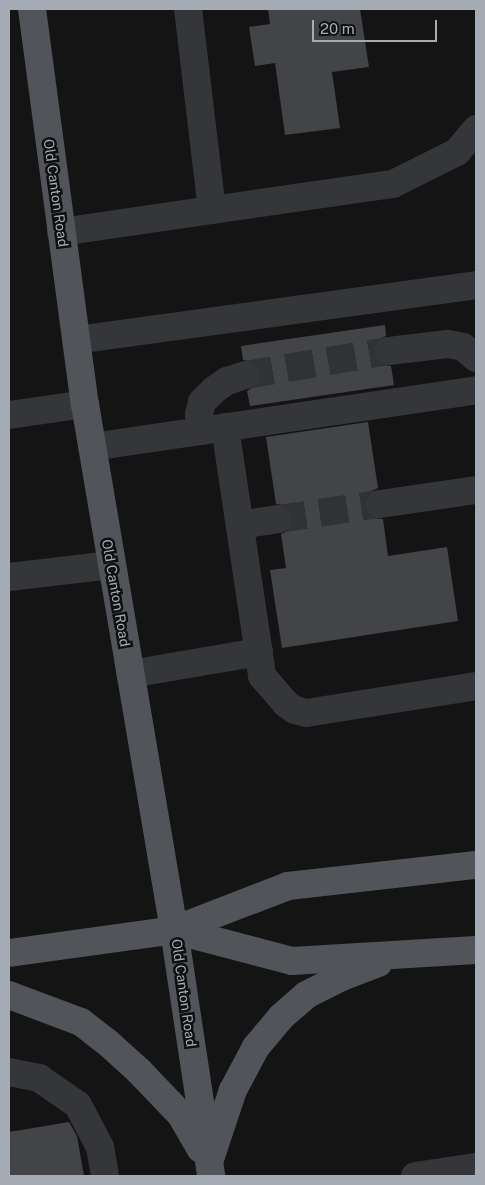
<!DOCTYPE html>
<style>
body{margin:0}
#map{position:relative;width:485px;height:1185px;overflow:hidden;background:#141415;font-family:"Public Sans",sans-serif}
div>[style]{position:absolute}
.building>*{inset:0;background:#434448}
.minor-tunnel>*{height:28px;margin-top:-14px;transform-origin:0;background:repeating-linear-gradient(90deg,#313235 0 28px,transparent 0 42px)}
.minor>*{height:28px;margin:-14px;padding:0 14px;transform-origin:14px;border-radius:14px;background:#35363a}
.major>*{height:28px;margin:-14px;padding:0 14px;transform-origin:14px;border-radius:14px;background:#515459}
span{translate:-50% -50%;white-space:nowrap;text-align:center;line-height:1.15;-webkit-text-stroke:5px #0f0f10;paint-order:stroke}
.street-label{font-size:14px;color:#a6acb5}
.frame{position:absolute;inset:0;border:10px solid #a6acb5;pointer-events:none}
.scale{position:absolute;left:312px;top:20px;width:125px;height:22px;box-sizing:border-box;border:2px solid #a6acb5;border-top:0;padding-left:6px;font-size:15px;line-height:18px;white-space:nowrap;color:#a6acb5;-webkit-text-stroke:4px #0f0f10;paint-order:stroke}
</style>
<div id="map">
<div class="building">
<i style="clip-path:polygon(268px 9px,360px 9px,369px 67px,332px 72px,340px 128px,285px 135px,275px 63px,255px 66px,249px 27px,270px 24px)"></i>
<i style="clip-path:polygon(385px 325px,386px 336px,379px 339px,375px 344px,374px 353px,377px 361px,382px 365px,391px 366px,394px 385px,250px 406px,247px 391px,257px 385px,260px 379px,260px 371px,255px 363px,243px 360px,241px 346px)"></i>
<i style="clip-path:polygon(368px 422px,378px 488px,371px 491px,366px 498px,365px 506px,367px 513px,374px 518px,383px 519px,388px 556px,447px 547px,458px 621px,282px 648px,270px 570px,286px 568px,281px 534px,288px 531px,292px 525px,293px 517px,290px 509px,284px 505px,276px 504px,266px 437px)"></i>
<i style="clip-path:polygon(69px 1122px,77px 1136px,84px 1176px,9px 1176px,9px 1132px)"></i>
</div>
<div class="minor-tunnel">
<i style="left:245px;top:375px;width:146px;rotate:-9.5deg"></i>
<i style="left:278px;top:519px;width:103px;rotate:-8.4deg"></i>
</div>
<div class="minor">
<i style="left:212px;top:210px;width:183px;rotate:-8.2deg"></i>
<i style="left:393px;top:184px;width:72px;rotate:-26.6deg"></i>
<i style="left:457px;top:152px;width:30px;rotate:-50deg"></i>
<i style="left:61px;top:232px;width:153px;rotate:-8.3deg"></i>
<i style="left:212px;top:210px;width:202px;rotate:-96.8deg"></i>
<i style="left:76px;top:340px;width:404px;rotate:-7.8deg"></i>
<i style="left:389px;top:351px;width:59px;rotate:-6.8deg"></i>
<i style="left:448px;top:344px;width:15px;rotate:11deg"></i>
<i style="left:463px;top:347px;width:17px;rotate:40deg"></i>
<i style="left:9px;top:415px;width:77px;rotate:-8.2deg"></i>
<i style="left:225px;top:427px;width:252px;rotate:81.5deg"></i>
<i style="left:262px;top:676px;width:37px;rotate:49deg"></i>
<i style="left:286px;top:704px;width:11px;rotate:34deg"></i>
<i style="left:295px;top:710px;width:11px;rotate:15deg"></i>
<i style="left:306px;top:713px;width:172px;rotate:-9deg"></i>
<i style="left:202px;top:431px;width:17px;rotate:-100deg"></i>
<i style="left:199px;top:414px;width:12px;rotate:-76deg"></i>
<i style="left:202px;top:402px;width:17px;rotate:-45deg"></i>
<i style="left:214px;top:390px;width:16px;rotate:-35deg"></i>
<i style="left:227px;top:381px;width:19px;rotate:-18deg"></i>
<i style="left:92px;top:447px;width:388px;rotate:-8.4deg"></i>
<i style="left:380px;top:504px;width:97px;rotate:-8.3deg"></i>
<i style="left:240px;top:525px;width:38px;rotate:-9deg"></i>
<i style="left:9px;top:577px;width:103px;rotate:-6.7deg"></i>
<i style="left:130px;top:674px;width:131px;rotate:-9.7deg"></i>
<i style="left:9px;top:1072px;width:31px;rotate:11deg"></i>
<i style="left:39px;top:1078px;width:47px;rotate:34.7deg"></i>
<i style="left:78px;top:1105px;width:47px;rotate:62.4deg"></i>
<i style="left:100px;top:1147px;width:29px;rotate:80deg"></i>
<i style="left:415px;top:1176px;width:62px;rotate:-8.4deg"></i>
</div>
<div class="major">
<i style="left:32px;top:9px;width:399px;rotate:82.4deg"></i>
<i style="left:85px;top:404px;width:533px;rotate:80.4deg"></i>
<i style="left:174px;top:930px;width:249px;rotate:81.4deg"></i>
<i style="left:174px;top:930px;width:122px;rotate:14.7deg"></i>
<i style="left:292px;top:961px;width:184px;rotate:-3.4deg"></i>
<i style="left:9px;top:953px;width:167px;rotate:-7.9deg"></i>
<i style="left:174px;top:930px;width:122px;rotate:-21.1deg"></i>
<i style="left:288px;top:886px;width:189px;rotate:-6.4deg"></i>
<i style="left:9px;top:995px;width:77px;rotate:20.6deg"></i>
<i style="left:81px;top:1022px;width:33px;rotate:38deg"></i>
<i style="left:107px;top:1042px;width:43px;rotate:42.2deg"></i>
<i style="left:139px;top:1071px;width:61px;rotate:46.3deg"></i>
<i style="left:181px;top:1115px;width:39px;rotate:60deg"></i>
<i style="left:210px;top:1159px;width:73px;rotate:-71.6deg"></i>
<i style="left:233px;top:1090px;width:49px;rotate:-61.9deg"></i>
<i style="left:256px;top:1047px;width:39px;rotate:-50deg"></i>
<i style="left:281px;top:1017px;width:33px;rotate:-41deg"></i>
<i style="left:306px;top:995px;width:40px;rotate:-26.6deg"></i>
<i style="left:342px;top:977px;width:39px;rotate:-21deg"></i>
</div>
<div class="street-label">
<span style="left:56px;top:193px;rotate:82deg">Old Canton Road</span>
<span style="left:116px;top:593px;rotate:80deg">Old Canton Road</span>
<span style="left:184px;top:993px;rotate:82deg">Old Canton Road</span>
</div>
<div class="frame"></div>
<div class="scale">20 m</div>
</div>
